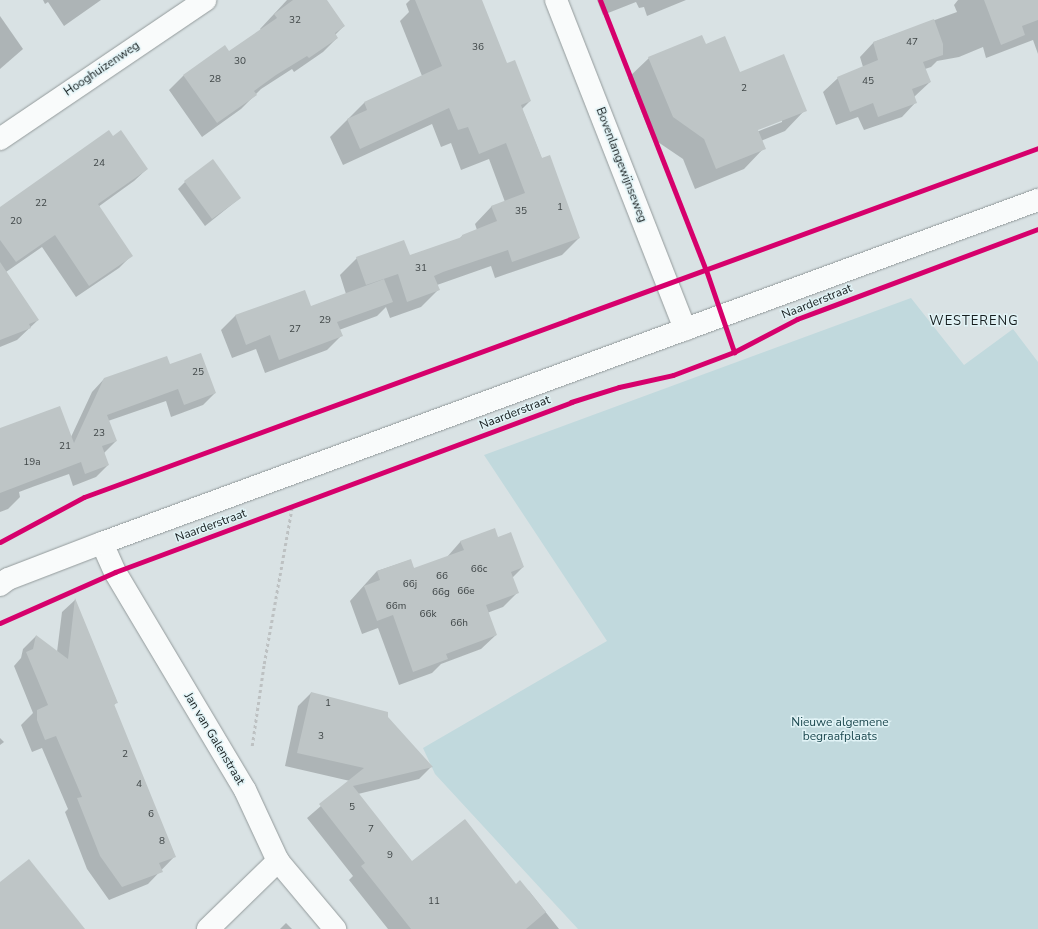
<!DOCTYPE html>
<style>
body{margin:0}
#map{position:relative;width:1038px;height:929px;overflow:hidden;background:#d9e2e4;font-family:"Nunito Sans",sans-serif}
div>[style]{position:absolute}
.green>*{inset:0;background:#c1d9dd}
.shadow>*{inset:0;background:#0003}
.building>*{inset:0;background:#bec5c6}
.path>*{height:2.5px;margin-top:-1.25px;transform-origin:0;background:repeating-linear-gradient(90deg,#bdc1c2 0 3px,transparent 0 6px)}
.roads{filter:drop-shadow(0 0 1px #939a9b) drop-shadow(0 0 1px #939a9b)}
.minor>*{height:22px;margin:-11px;padding:0 11px;transform-origin:11px;border-radius:11px;background:#f9fbfb}
.tertiary>*{height:22px;margin:-11px;padding:0 11px;transform-origin:11px;border-radius:11px;background:#f9fbfb}
.cycleway>*{height:5px;margin:-2.5px;padding:0 2.5px;transform-origin:2.5px;border-radius:2.5px;background:#d6006c}
span{translate:-50% -50%;white-space:nowrap;text-align:center;line-height:1.15;-webkit-text-stroke:3px #e1f3f6;paint-order:stroke}
.number-label{font-size:10px;color:#404748}
.number-label span{-webkit-text-stroke-width:0}
.street-label{font-size:12px;color:#161d1e}
.park-label{font-size:12px;color:#1c484f}
.neighbourhood-label{font-size:13px;color:#161d1e;letter-spacing:1px}
</style>
<div id="map">
<div class="green">
<i style="clip-path:polygon(911px 298px,964px 365px,1013px 329px,1038px 362px,1038px 929px,578px 929px,435px 774px,423px 748px,607px 641px,484px 455px)"></i>
</div>
<div class="shadow">
<i style="clip-path:polygon(43px 0,101px 0,64px 26px,48px 2px,45px 4px)"></i>
<i style="clip-path:polygon(287px 0,326px 0,344px 26px,335px 35px,337px 38px,323px 52px,294px 72px,292px 69px,261px 89px,241px 109px,202px 137px,169px 90px,183px 76px,225px 47px,229px 52px,261px 30px,260px 29px)"></i>
<i style="clip-path:polygon(410px 0,481px 0,507px 65px,530px 101px,522px 109px,542px 159px,579px 238px,562px 255px,495px 278px,491px 266px,437px 285px,438px 290px,421px 307px,390px 318px,386px 307px,377px 316px,339px 330px,341px 336px,327px 350px,265px 373px,256px 349px,232px 358px,221px 330px,235px 316px,304px 291px,310px 307px,346px 294px,340px 275px,357px 258px,409px 256px,459px 239px,462px 236px,477px 230px,475px 224px,492px 206px,505px 202px,489px 159px,461px 170px,451px 143px,441px 147px,432px 124px,343px 165px,330px 137px,364px 103px,422px 76px,400px 21px,409px 12px,406px 4px)"></i>
<i style="clip-path:polygon(597px 0,686px 0,647px 16px,644px 7px,639px 8px,636px 2px,603px 15px)"></i>
<i style="clip-path:polygon(958px 0,1038px 0,1038px 54px,1033px 40px,986px 58px,983px 47px,959px 57px,937px 61px,931px 67px,925px 69px,930px 82px,914px 97px,916px 102px,902px 117px,864px 130px,858px 117px,836px 125px,823px 92px,838px 78px,863px 67px,860px 57px,874px 42px,957px 12px,954px 5px)"></i>
<i style="clip-path:polygon(0 16px,23px 49px,0 69px)"></i>
<i style="clip-path:polygon(evenodd,705px 46px,739px 73px,805px 110px,785px 131px,761px 141px,764px 148px,744px 169px,695px 189px,683px 159px,652px 138px,628px 78px,649px 58px,705px 46px,782px 120px,782px 122px,754px 133px,753px 131px,782px 120px)"></i>
<i style="clip-path:polygon(113px 137px,147px 169px,134px 181px,98px 207px,131px 256px,119px 268px,76px 297px,42px 247px,6px 272px,38px 320px,17px 340px,0 347px,0 208px)"></i>
<i style="clip-path:polygon(185px 182px,240px 198px,205px 226px,178px 189px)"></i>
<i style="clip-path:polygon(169px 365px,215px 393px,203px 405px,171px 417px,166px 401px,108px 421px,116px 441px,104px 453px,108px 465px,96px 477px,73px 486px,69px 474px,35px 486px,19px 492px,20px 497px,8px 509px,0 512px,0 429px,71px 437px,92px 392px,104px 379px)"></i>
<i style="clip-path:polygon(497px 538px,523px 567px,512px 578px,517px 593px,503px 607px,487px 613px,496px 635px,481px 649px,441px 664px,432px 673px,399px 685px,378px 628px,362px 634px,350px 601px,377px 571px,410px 560px,414px 569px,447px 557px,461px 541px)"></i>
<i style="clip-path:polygon(75px 600px,117px 702px,113px 706px,175px 856px,148px 884px,109px 900px,87px 869px,65px 812px,68px 809px,42px 748px,32px 752px,21px 725px,33px 713px,14px 666px,21px 658px,23px 649px,36px 636px,57px 652px,62px 612px)"></i>
<i style="clip-path:polygon(311px 693px,431px 767px,419px 779px,358px 794px,412px 862px,515px 885px,529px 891px,559px 929px,388px 929px,349px 880px,353px 876px,307px 818px,350px 781px,285px 766px,298px 706px)"></i>
<i style="clip-path:polygon(0 738px,4px 742px,0 745px)"></i>
<i style="clip-path:polygon(286px 923px,292px 929px,280px 929px)"></i>
</div>
<div class="building">
<i style="clip-path:polygon(293px 0,327px 0,345px 26px,335px 33px,338px 38px,309px 58px,307px 56px,276px 75px,254px 91px,257px 95px,217px 123px,183px 75px,225px 45px,229px 51px,277px 18px,274px 14px)"></i>
<i style="clip-path:polygon(415px 0,482px 0,507px 63px,515px 60px,531px 101px,521px 105px,542px 158px,550px 155px,580px 238px,512px 262px,508px 250px,443px 272px,434px 276px,440px 290px,407px 302px,398px 274px,366px 285px,356px 257px,404px 240px,410px 255px,462px 237px,462px 235px,497px 221px,491px 206px,525px 193px,506px 143px,479px 154px,468px 127px,458px 130px,449px 108px,360px 149px,347px 119px,367px 110px,364px 102px,442px 66px)"></i>
<i style="clip-path:polygon(984px 0,1038px 0,1038px 20px,1022px 26px,1025px 35px,1001px 45px)"></i>
<i style="clip-path:polygon(934px 19px,943px 44px,943px 55px,923px 62px,931px 82px,912px 89px,917px 103px,878px 117px,873px 103px,850px 112px,837px 77px,878px 60px,873px 42px)"></i>
<i style="clip-path:polygon(702px 35px,706px 44px,725px 36px,740px 72px,784px 54px,807px 111px,758px 130px,766px 149px,716px 169px,704px 139px,673px 117px,648px 57px)"></i>
<i style="clip-path:polygon(109px 130px,113px 136px,121px 130px,148px 169px,98px 204px,133px 256px,89px 286px,55px 235px,16px 262px,0 240px,0 207px)"></i>
<i style="clip-path:polygon(213px 159px,241px 198px,212px 219px,184px 181px)"></i>
<i style="clip-path:polygon(0 262px,39px 320px,29px 324px,31px 328px,0 340px)"></i>
<i style="clip-path:polygon(384px 279px,393px 302px,337px 322px,343px 336px,279px 360px,270px 335px,246px 345px,235px 315px,305px 290px,311px 306px)"></i>
<i style="clip-path:polygon(201px 353px,216px 393px,184px 405px,178px 389px,107px 415px,117px 441px,102px 446px,109px 465px,85px 474px,81px 462px,0 493px,0 428px,60px 406px,74px 443px,104px 378px,167px 356px,170px 364px)"></i>
<i style="clip-path:polygon(495px 528px,498px 537px,511px 532px,524px 567px,511px 572px,519px 593px,486px 605px,497px 635px,446px 654px,448px 659px,413px 672px,393px 615px,377px 621px,364px 586px,380px 580px,377px 571px,411px 559px,414px 568px,464px 550px,460px 541px)"></i>
<i style="clip-path:polygon(75px 598px,118px 703px,114px 704px,176px 857px,159px 863px,163px 872px,122px 887px,100px 856px,77px 798px,82px 797px,56px 736px,45px 740px,37px 720px,37px 710px,48px 705px,26px 652px,33px 649px,36px 635px,68px 659px)"></i>
<i style="clip-path:polygon(311px 692px,388px 712px,388px 717px,433px 767px,353px 786px,412px 861px,465px 819px,516px 884px,520px 880px,546px 912px,526px 929px,411px 929px,361px 866px,365px 863px,319px 804px,364px 768px,297px 753px)"></i>
<i style="clip-path:polygon(29px 859px,85px 929px,0 929px,0 882px)"></i>
</div>
<div class="path">
<i style="left:252px;top:746px;width:83px;rotate:-81.7deg"></i>
<i style="left:264px;top:664px;width:159px;rotate:-79.9deg"></i>
</div>
<div class="roads">
<div class="minor">
<i style="left:556px;top:0;width:354px;rotate:68.6deg"></i>
<i style="left:0;top:139px;width:248px;rotate:-34.1deg"></i>
<i style="left:102px;top:543px;width:32px;rotate:66deg"></i>
<i style="left:115px;top:572px;width:254px;rotate:59.2deg"></i>
<i style="left:245px;top:790px;width:78px;rotate:65.1deg"></i>
<i style="left:278px;top:861px;width:89px;rotate:50deg"></i>
<i style="left:208px;top:929px;width:98px;rotate:-44.2deg"></i>
</div>
<div class="tertiary">
<i style="left:0;top:585px;width:10px;rotate:-37deg"></i>
<i style="left:8px;top:579px;width:101px;rotate:-21deg"></i>
<i style="left:102px;top:543px;width:997px;rotate:-20.13deg"></i>
</div>
</div>
<div class="cycleway">
<i style="left:600px;top:0;width:290px;rotate:68.6deg"></i>
<i style="left:706px;top:270px;width:87px;rotate:71.1deg"></i>
<i style="left:0;top:542px;width:95px;rotate:-28.2deg"></i>
<i style="left:84px;top:497px;width:1016px;rotate:-20.09deg"></i>
<i style="left:0;top:623px;width:126px;rotate:-23.9deg"></i>
<i style="left:115px;top:572px;width:487px;rotate:-20.4deg"></i>
<i style="left:571px;top:402px;width:50px;rotate:-17.4deg"></i>
<i style="left:619px;top:387px;width:55px;rotate:-12.5deg"></i>
<i style="left:673px;top:375px;width:65px;rotate:-20.7deg"></i>
<i style="left:734px;top:352px;width:71px;rotate:-27.6deg"></i>
<i style="left:797px;top:319px;width:257px;rotate:-20.5deg"></i>
</div>
<div class="number-label">
<span style="left:295px;top:21px">32</span>
<span style="left:912px;top:43px">47</span>
<span style="left:478px;top:48px">36</span>
<span style="left:240px;top:62px">30</span>
<span style="left:215px;top:80px">28</span>
<span style="left:868px;top:82px">45</span>
<span style="left:744px;top:89px">2</span>
<span style="left:99px;top:164px">24</span>
<span style="left:41px;top:204px">22</span>
<span style="left:560px;top:208px">1</span>
<span style="left:521px;top:212px">35</span>
<span style="left:16px;top:222px">20</span>
<span style="left:421px;top:269px">31</span>
<span style="left:325px;top:321px">29</span>
<span style="left:295px;top:330px">27</span>
<span style="left:198px;top:373px">25</span>
<span style="left:99px;top:434px">23</span>
<span style="left:65px;top:447px">21</span>
<span style="left:32px;top:463px">19a</span>
<span style="left:479px;top:570px">66c</span>
<span style="left:442px;top:577px">66</span>
<span style="left:410px;top:585px">66j</span>
<span style="left:466px;top:592px">66e</span>
<span style="left:441px;top:593px">66g</span>
<span style="left:396px;top:607px">66m</span>
<span style="left:428px;top:615px">66k</span>
<span style="left:459px;top:624px">66h</span>
<span style="left:328px;top:704px">1</span>
<span style="left:321px;top:737px">3</span>
<span style="left:125px;top:755px">2</span>
<span style="left:139px;top:785px">4</span>
<span style="left:352px;top:808px">5</span>
<span style="left:151px;top:815px">6</span>
<span style="left:371px;top:830px">7</span>
<span style="left:162px;top:842px">8</span>
<span style="left:390px;top:856px">9</span>
<span style="left:434px;top:902px">11</span>
</div>
<div class="street-label">
<span style="left:102px;top:69px;rotate:-34deg">Hooghuizenweg</span>
<span style="left:621px;top:165px;rotate:69deg">Bovenlangewijnseweg</span>
<span style="left:817px;top:302px;rotate:-22deg">Naarderstraat</span>
<span style="left:515px;top:413px;rotate:-21deg">Naarderstraat</span>
<span style="left:211px;top:526px;rotate:-20deg">Naarderstraat</span>
<span style="left:214px;top:739px;rotate:59deg">Jan van Galenstraat</span>
</div>
<div class="park-label">
<span style="left:840px;top:730px">Nieuwe algemene<br>begraafplaats</span>
</div>
<div class="neighbourhood-label">
<span style="left:974px;top:321px">WESTERENG</span>
</div>
</div>
